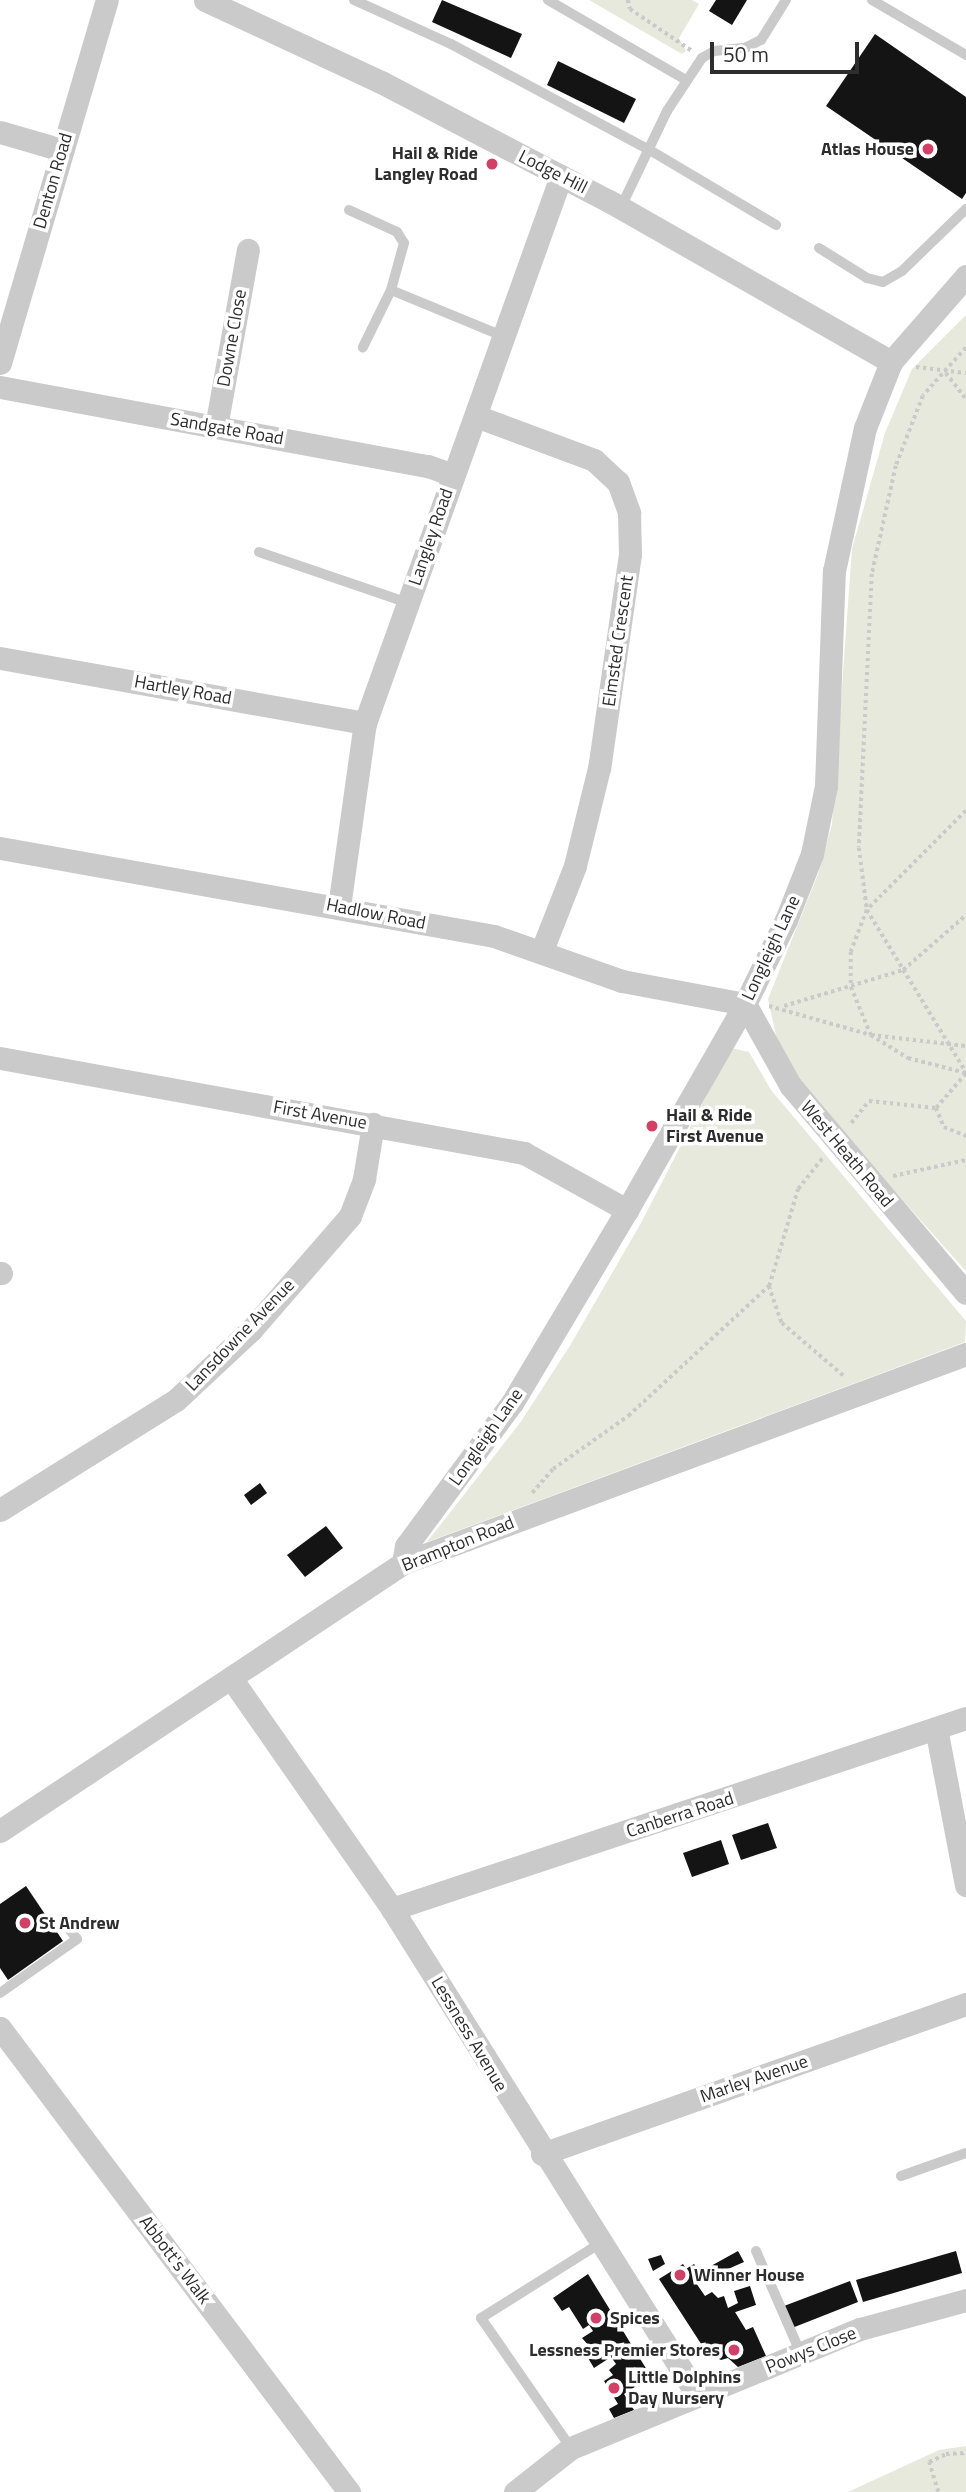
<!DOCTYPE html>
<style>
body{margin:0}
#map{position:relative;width:966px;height:2492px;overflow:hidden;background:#fff;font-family:"Titillium Web",sans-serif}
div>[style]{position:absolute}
.green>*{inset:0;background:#e6e9dc}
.building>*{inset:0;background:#141414}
.path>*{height:3.5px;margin-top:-1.75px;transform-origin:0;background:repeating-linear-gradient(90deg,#cacaca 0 3.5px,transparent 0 7px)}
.lane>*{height:10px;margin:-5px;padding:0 5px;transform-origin:5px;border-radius:5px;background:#cacaca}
.street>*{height:23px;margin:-11.5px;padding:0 11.5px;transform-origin:11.5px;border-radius:11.5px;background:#cacaca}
.dots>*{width:19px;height:19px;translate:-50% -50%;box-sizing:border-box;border:4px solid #fff;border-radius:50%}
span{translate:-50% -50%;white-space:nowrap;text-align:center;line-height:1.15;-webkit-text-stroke:7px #fff;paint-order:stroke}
.poi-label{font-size:18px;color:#2d2d2d;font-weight:700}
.right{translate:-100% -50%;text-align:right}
.left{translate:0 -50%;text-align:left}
.street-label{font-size:18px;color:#2d2d2d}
.scale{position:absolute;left:710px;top:42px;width:149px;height:32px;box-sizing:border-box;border:4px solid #2d2d2d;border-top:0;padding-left:9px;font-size:21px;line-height:24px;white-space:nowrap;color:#2d2d2d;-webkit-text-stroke:5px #fff;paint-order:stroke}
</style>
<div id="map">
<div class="green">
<i style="clip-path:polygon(589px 0,692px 0,699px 4px,679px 38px,686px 51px,682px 54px)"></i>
<i style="clip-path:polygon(966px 315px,966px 1271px,812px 1099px,778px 1045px,768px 999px,818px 874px,832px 824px,852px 549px,885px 433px,912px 369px)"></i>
<i style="clip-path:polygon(731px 1048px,749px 1052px,771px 1090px,966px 1321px,965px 1342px,427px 1542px,520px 1423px,571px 1344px,641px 1223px)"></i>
<i style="clip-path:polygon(966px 2446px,966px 2492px,848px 2492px,939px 2450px)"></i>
</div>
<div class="building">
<i style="clip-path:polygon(442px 0,522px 34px,511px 58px,432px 22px)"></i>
<i style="clip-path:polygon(716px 0,747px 0,732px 25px,709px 11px)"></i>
<i style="clip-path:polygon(875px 34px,966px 97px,966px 193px,962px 199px,826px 106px)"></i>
<i style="clip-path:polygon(558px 61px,636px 99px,624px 123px,547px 85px)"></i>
<i style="clip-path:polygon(260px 1483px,267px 1493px,251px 1505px,244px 1495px)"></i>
<i style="clip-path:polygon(326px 1526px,343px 1548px,305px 1577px,287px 1555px)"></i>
<i style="clip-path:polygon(768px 1823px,777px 1848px,741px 1860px,732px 1835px)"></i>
<i style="clip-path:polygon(721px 1840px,729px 1864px,692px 1877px,683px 1853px)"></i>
<i style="clip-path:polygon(26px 1886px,63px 1941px,8px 1980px,0 1968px,0 1904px)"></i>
<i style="clip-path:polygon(738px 2251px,744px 2262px,696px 2283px,705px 2296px,712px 2292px,718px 2298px,724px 2296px,728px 2308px,738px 2303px,734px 2291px,750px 2286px,756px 2305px,718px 2318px,735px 2312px,746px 2330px,753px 2327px,766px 2356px,738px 2367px,728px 2358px,721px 2360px,707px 2353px,659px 2279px,683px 2264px,686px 2269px,694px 2264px,700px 2272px)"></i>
<i style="clip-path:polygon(956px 2251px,962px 2273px,863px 2302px,856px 2280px)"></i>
<i style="clip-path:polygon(661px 2255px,665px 2264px,653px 2271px,648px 2259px)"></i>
<i style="clip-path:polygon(588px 2274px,647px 2370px,647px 2379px,624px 2394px,634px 2410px,614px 2418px,609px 2409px,618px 2404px,604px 2381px,613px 2375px,609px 2370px,616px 2364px,611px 2357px,594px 2368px,588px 2358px,595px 2353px,582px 2338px,593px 2331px,589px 2325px,583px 2329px,569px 2307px,562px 2311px,553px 2298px)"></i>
<i style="clip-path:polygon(850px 2281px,858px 2302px,792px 2328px,784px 2306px)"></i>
</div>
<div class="path">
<i style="left:628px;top:0;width:9px;rotate:77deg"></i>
<i style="left:630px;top:9px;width:75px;rotate:34.1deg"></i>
<i style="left:966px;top:348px;width:64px;rotate:131.9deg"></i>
<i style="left:923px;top:396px;width:75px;rotate:111.1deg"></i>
<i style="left:896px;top:466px;width:111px;rotate:102.5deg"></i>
<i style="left:872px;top:574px;width:274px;rotate:92.7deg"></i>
<i style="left:859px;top:848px;width:63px;rotate:82.6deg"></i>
<i style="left:867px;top:910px;width:190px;rotate:58.6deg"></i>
<i style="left:916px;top:367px;width:50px;rotate:6.8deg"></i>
<i style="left:946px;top:373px;width:33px;rotate:52deg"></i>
<i style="left:966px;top:811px;width:140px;rotate:135deg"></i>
<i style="left:867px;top:910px;width:45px;rotate:110.9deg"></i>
<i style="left:851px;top:952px;width:35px;rotate:90deg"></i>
<i style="left:851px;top:987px;width:52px;rotate:67.4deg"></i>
<i style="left:871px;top:1035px;width:44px;rotate:31.9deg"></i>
<i style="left:908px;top:1058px;width:60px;rotate:14.5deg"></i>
<i style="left:769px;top:1006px;width:106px;rotate:15.9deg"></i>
<i style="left:871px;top:1035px;width:96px;rotate:6.6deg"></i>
<i style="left:784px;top:1006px;width:124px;rotate:-16.8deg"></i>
<i style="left:903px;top:970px;width:84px;rotate:-41.1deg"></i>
<i style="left:936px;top:1108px;width:21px;rotate:67deg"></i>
<i style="left:944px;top:1127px;width:24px;rotate:22deg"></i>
<i style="left:851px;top:1123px;width:28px;rotate:-51deg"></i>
<i style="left:869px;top:1101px;width:67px;rotate:6deg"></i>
<i style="left:936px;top:1108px;width:46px;rotate:-49.4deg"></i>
<i style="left:893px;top:1176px;width:75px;rotate:-12.4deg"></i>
<i style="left:769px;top:1286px;width:39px;rotate:71deg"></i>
<i style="left:782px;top:1323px;width:82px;rotate:40.5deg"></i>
<i style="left:532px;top:1493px;width:32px;rotate:-49deg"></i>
<i style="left:553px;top:1469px;width:92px;rotate:-35.2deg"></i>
<i style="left:628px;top:1416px;width:192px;rotate:-42.7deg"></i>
<i style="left:769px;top:1286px;width:101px;rotate:-73.4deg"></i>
<i style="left:798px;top:1189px;width:42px;rotate:-51.8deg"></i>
<i style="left:938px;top:2492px;width:31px;rotate:-107deg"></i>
<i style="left:929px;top:2462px;width:19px;rotate:-25deg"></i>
<i style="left:946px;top:2454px;width:20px;rotate:-3deg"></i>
</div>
<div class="lane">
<i style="left:354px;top:0;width:107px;rotate:24.4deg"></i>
<i style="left:451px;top:44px;width:223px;rotate:28.1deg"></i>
<i style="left:648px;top:149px;width:149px;rotate:30.7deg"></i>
<i style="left:548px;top:0;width:160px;rotate:30.1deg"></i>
<i style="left:872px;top:0;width:109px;rotate:30.3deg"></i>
<i style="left:621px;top:207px;width:106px;rotate:-64.4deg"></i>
<i style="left:667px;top:111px;width:64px;rotate:-56.6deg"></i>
<i style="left:702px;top:58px;width:14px;rotate:-30deg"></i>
<i style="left:714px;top:51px;width:31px;rotate:-6deg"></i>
<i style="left:745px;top:48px;width:18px;rotate:-27deg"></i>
<i style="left:761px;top:40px;width:47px;rotate:-58deg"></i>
<i style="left:349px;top:210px;width:53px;rotate:24.6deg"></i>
<i style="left:397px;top:232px;width:13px;rotate:58deg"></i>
<i style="left:404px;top:243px;width:49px;rotate:105.5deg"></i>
<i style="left:391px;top:290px;width:64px;rotate:116.2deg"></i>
<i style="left:819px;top:248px;width:57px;rotate:32deg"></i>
<i style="left:867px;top:278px;width:16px;rotate:14deg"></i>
<i style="left:883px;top:282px;width:22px;rotate:-30deg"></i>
<i style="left:902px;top:271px;width:89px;rotate:-44.1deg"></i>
<i style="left:391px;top:290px;width:123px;rotate:22.4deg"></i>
<i style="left:259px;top:552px;width:157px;rotate:18.9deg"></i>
<i style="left:0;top:1993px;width:94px;rotate:-35deg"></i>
<i style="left:77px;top:1939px;width:16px;rotate:-128deg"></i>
<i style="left:901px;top:2176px;width:69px;rotate:-19.5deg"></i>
<i style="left:756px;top:2251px;width:112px;rotate:66.4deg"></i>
<i style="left:571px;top:2448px;width:158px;rotate:-124.7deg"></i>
<i style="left:481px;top:2318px;width:139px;rotate:-32.1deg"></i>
</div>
<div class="street">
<i style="left:205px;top:0;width:194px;rotate:25deg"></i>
<i style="left:381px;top:82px;width:257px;rotate:27.6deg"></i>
<i style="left:609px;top:201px;width:325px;rotate:29.7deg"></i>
<i style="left:0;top:132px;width:65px;rotate:16.2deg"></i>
<i style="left:0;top:363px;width:378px;rotate:-73.6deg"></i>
<i style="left:0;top:387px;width:435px;rotate:10.5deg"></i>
<i style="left:428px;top:466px;width:27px;rotate:20deg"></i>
<i style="left:476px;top:416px;width:126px;rotate:20.4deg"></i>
<i style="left:594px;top:460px;width:33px;rotate:43deg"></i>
<i style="left:618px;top:482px;width:33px;rotate:70deg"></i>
<i style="left:629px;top:513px;width:41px;rotate:88.6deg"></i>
<i style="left:630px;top:554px;width:216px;rotate:98.2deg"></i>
<i style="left:599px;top:768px;width:101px;rotate:103.8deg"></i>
<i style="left:575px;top:866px;width:90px;rotate:111.4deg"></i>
<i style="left:216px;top:427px;width:180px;rotate:-79.8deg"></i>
<i style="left:0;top:658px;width:371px;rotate:10.1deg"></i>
<i style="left:0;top:848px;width:502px;rotate:10.1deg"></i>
<i style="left:494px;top:936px;width:136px;rotate:19.4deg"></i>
<i style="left:622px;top:981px;width:125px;rotate:10.6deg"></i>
<i style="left:339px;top:907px;width:186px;rotate:-82deg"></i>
<i style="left:365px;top:723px;width:581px;rotate:-70.29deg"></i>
<i style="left:745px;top:1004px;width:93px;rotate:60.9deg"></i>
<i style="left:790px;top:1085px;width:272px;rotate:49.8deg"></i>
<i style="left:0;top:1058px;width:533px;rotate:10.28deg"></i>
<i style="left:524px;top:1153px;width:118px;rotate:29deg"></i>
<i style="left:0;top:1273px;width:1px"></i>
<i style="left:0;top:1510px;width:208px;rotate:-32deg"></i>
<i style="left:176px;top:1400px;width:103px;rotate:-43deg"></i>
<i style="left:251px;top:1330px;width:151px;rotate:-49deg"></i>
<i style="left:350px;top:1216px;width:40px;rotate:-69deg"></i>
<i style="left:364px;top:1179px;width:56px;rotate:-80.7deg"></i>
<i style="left:403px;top:1563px;width:17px;rotate:-80deg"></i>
<i style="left:406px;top:1546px;width:178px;rotate:-53.5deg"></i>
<i style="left:512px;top:1403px;width:225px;rotate:-59.2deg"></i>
<i style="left:627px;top:1210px;width:237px;rotate:-60.2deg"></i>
<i style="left:745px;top:1004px;width:93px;rotate:-64deg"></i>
<i style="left:786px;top:920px;width:71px;rotate:-68.5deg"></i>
<i style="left:812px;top:854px;width:69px;rotate:-78.4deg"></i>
<i style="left:826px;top:786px;width:215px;rotate:-87.9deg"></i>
<i style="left:834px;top:571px;width:146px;rotate:-77.8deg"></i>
<i style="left:865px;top:428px;width:71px;rotate:-68.5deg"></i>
<i style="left:891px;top:362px;width:114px;rotate:-48.9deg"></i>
<i style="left:231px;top:1678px;width:282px;rotate:55.1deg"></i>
<i style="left:392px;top:1909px;width:575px;rotate:57.86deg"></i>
<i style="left:936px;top:1728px;width:160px;rotate:79.2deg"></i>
<i style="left:0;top:1831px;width:484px;rotate:-33.6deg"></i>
<i style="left:403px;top:1563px;width:601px;rotate:-20.37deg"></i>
<i style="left:392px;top:1909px;width:605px;rotate:-18.4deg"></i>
<i style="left:0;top:2028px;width:581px;rotate:53.05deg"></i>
<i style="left:542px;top:2154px;width:450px;rotate:-19.5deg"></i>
<i style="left:515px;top:2492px;width:71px;rotate:-38.2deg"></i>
<i style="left:571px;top:2448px;width:313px;rotate:-22.4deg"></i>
<i style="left:860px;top:2329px;width:110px;rotate:-15.3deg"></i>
</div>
<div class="dots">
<i style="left:928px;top:149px;background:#d34067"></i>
<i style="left:492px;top:164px;background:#d34067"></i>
<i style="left:652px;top:1126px;background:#d34067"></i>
<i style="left:25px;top:1923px;background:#d34067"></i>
<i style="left:680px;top:2275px;background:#d34067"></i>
<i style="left:596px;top:2318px;background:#d34067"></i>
<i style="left:734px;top:2350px;background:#d34067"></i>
<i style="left:614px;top:2388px;background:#d34067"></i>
</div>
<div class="poi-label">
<span class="right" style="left:914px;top:149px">Atlas House</span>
<span class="right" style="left:478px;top:164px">Hail &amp; Ride<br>Langley Road</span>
<span class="left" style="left:666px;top:1126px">Hail &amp; Ride<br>First Avenue</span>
<span class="left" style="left:39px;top:1923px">St Andrew</span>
<span class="left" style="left:694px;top:2275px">Winner House</span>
<span class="left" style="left:610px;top:2318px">Spices</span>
<span class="right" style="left:720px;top:2350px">Lessness Premier Stores</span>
<span class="left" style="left:628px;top:2388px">Little Dolphins<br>Day Nursery</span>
</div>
<div class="street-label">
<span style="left:553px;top:172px;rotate:27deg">Lodge Hill</span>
<span style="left:53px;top:181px;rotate:-74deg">Denton Road</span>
<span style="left:232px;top:338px;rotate:-80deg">Downe Close</span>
<span style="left:227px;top:429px;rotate:10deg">Sandgate Road</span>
<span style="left:431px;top:537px;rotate:-71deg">Langley Road</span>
<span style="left:618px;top:641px;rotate:-82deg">Elmsted Crescent</span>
<span style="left:183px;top:690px;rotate:10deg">Hartley Road</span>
<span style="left:376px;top:914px;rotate:11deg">Hadlow Road</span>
<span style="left:771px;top:948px;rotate:-65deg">Longleigh Lane</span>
<span style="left:320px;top:1115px;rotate:10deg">First Avenue</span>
<span style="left:847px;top:1154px;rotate:50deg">West Heath Road</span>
<span style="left:240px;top:1335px;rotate:-46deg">Lansdowne Avenue</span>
<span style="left:486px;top:1437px;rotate:-55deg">Longleigh Lane</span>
<span style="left:458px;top:1544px;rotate:-22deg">Brampton Road</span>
<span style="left:680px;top:1815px;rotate:-18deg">Canberra Road</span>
<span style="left:469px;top:2034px;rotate:59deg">Lessness Avenue</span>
<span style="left:754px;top:2079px;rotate:-19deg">Marley Avenue</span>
<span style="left:175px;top:2260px;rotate:53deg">Abbott's Walk</span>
<span style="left:811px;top:2350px;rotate:-22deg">Powys Close</span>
</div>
<div class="scale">50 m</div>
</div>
